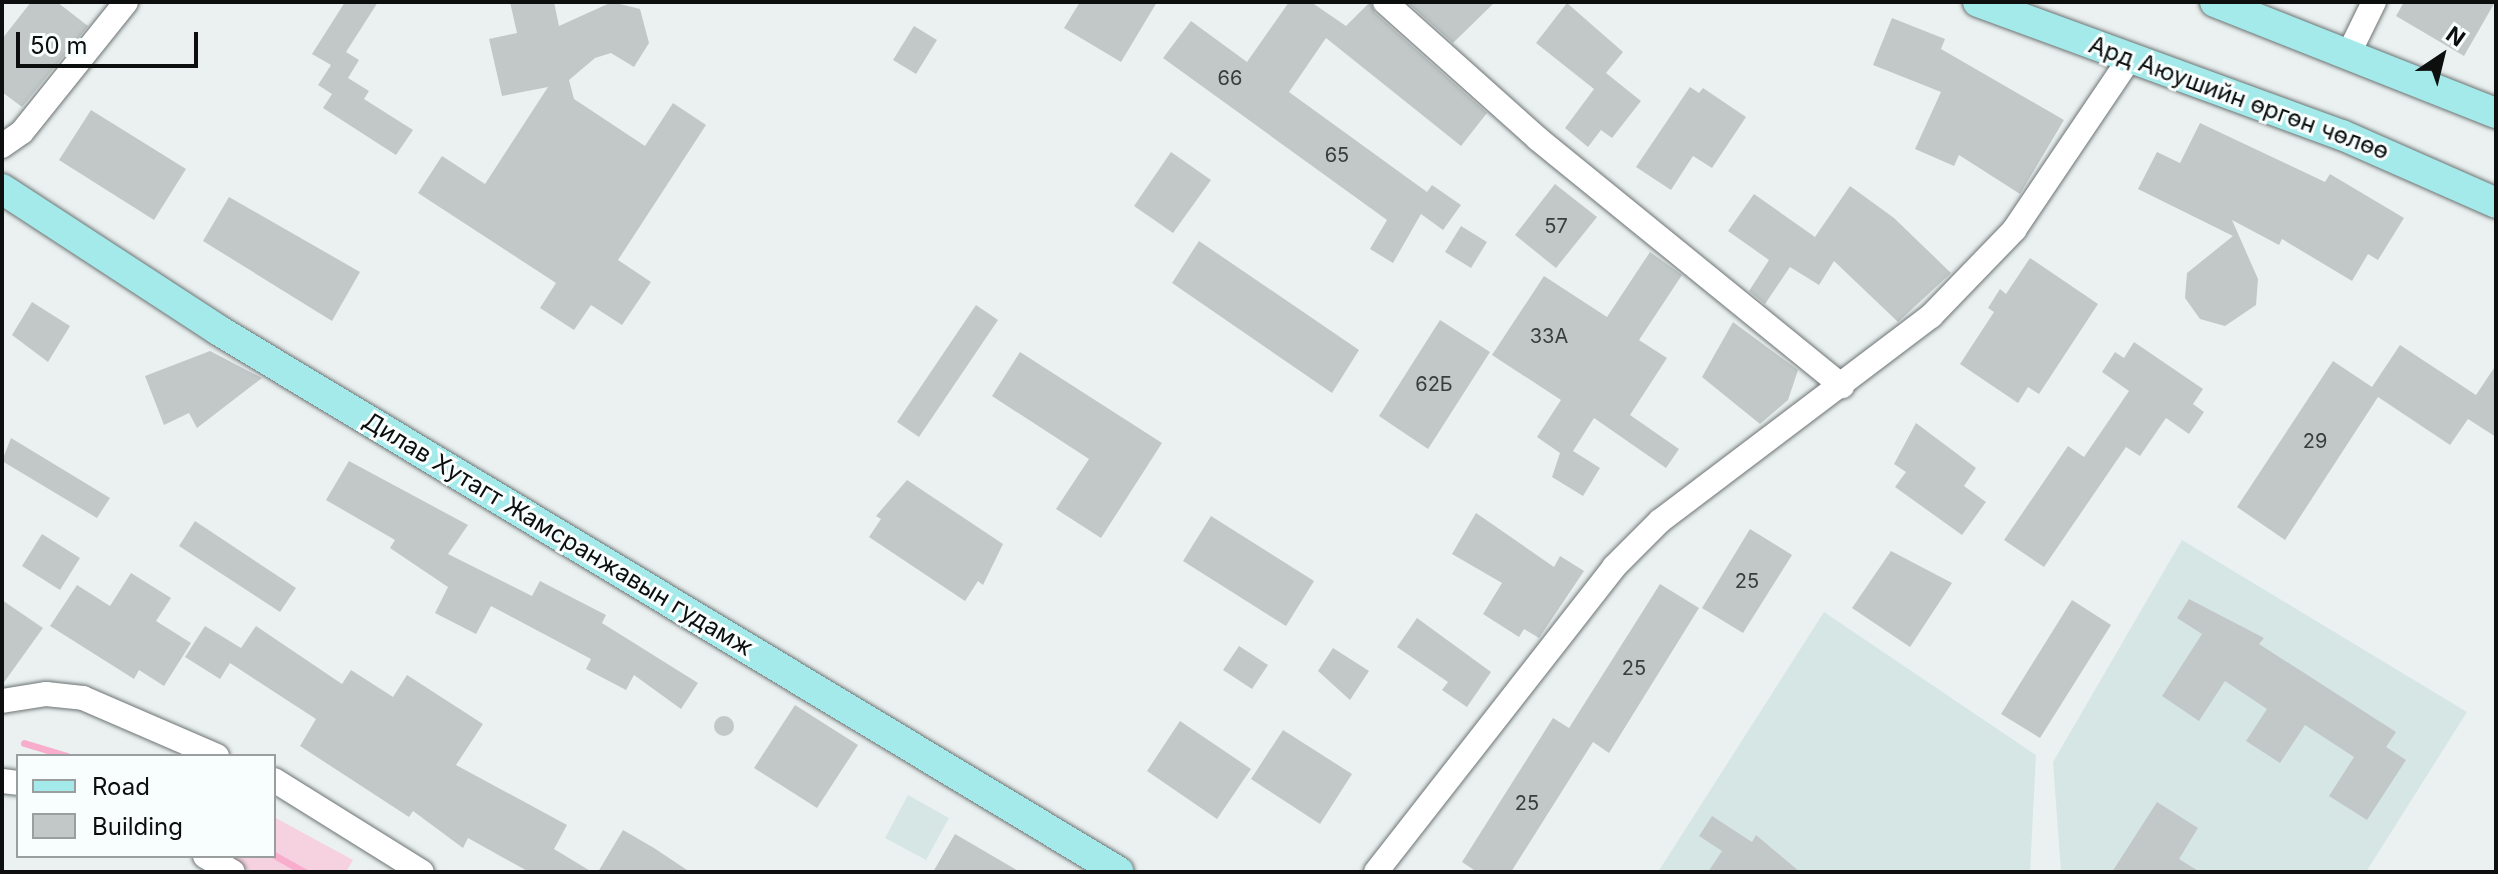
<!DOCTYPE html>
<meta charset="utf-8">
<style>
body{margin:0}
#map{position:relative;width:2498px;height:874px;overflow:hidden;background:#ebf1f1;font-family:Inter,sans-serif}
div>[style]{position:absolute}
.built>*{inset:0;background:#d6e6e5}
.green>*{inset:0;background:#f6d1df}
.stream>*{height:7px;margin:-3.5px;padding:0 3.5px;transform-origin:3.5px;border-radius:3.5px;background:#f8adcd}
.building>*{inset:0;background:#c2c8c8}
.round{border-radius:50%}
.roads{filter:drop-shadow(0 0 2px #6d7373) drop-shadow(0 0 2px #6d7373)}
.minor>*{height:24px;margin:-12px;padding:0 12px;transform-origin:12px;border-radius:12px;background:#fff}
.major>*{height:30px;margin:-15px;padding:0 15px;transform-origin:15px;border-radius:15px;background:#a4eaea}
span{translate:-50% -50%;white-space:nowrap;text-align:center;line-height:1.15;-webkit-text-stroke:6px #f8fefe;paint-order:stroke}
.number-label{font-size:20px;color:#3a3d3d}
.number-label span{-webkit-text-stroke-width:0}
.street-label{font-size:24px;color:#0d0f0f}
.frame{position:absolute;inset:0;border:4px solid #0d0f0f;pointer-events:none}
.legend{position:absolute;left:16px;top:754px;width:260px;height:104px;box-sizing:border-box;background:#f8fefe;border:2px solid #9a9e9e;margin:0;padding:10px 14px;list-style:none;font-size:24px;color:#0d0f0f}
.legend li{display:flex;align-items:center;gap:16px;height:40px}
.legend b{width:40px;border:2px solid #9a9e9e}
.north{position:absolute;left:2402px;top:16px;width:80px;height:80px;-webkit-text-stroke:6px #f8fefe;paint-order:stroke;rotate:35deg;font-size:22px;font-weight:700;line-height:32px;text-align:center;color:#0d0f0f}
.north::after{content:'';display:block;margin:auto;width:28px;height:36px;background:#0d0f0f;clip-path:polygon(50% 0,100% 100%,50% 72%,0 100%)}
.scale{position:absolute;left:16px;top:32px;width:182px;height:36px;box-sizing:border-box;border:4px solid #0d0f0f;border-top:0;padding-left:10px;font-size:24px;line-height:28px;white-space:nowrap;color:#0d0f0f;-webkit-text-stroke:6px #f8fefe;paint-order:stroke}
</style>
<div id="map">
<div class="built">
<i style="clip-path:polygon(2182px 540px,2467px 712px,2366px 872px,2061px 872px,2053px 762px)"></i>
<i style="clip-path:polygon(1824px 612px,2036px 755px,2030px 872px,1658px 872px)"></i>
<i style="clip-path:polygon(908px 795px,949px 818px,926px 860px,885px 838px)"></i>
</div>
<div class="green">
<i style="clip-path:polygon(274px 817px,353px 860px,346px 872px,252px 872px,225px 856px,274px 856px)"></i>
</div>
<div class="stream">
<i style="left:24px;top:743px;width:45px;rotate:16.8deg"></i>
<i style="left:274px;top:855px;width:35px;rotate:29deg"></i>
</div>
<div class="building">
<i style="clip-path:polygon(31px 2px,57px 2px,88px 26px,22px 107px,2px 92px,2px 39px)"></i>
<i style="clip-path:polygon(345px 2px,378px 2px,346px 52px,359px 60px,348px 78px,369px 91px,364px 99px,413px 130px,396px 155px,323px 108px,332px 94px,318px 85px,331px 65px,312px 54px)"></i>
<i style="clip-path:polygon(510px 2px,554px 2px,559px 26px,612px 2px,640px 9px,649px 43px,634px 67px,611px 53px,595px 58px,569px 80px,574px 99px,645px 146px,673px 103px,706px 125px,618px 260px,651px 282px,622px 325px,591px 305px,574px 330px,540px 308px,556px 283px,418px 193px,442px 156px,485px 184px,548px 87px,502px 96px,489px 39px,517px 33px)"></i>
<i style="clip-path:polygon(1080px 2px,1157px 2px,1121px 62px,1064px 28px)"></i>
<i style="clip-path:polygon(1289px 2px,1311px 2px,1346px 26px,1370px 2px,1375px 13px,1487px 113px,1461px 146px,1326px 38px,1289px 92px,1427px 192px,1432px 185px,1461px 205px,1443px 230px,1421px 214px,1393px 263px,1370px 249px,1387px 220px,1163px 58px,1191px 21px,1247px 62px)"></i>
<i style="clip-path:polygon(1407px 2px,1495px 2px,1453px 43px)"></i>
<i style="clip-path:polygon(2404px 2px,2495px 2px,2464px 56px,2396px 16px)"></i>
<i style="clip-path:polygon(1567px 3px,1623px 52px,1606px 73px,1641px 101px,1612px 138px,1601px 130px,1588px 147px,1565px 128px,1594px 89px,1536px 43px)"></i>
<i style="clip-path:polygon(1892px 18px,1945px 39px,1941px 49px,2064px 120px,2020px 194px,1959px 155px,1954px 166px,1915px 149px,1941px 92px,1873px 65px)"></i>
<i style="clip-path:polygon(914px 26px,937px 40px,916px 74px,893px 60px)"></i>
<i style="clip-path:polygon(1690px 87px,1699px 93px,1703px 88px,1746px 117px,1712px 168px,1693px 156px,1671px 190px,1636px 167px)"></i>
<i style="clip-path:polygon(91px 110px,186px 169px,154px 220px,59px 160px)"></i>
<i style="clip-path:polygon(2200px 123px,2325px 182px,2330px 174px,2404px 218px,2378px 260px,2368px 254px,2352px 281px,2282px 239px,2279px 245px,2232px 220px,2258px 279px,2256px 305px,2225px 326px,2200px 319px,2185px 298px,2187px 273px,2233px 236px,2138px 189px,2157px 152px,2180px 163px)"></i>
<i style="clip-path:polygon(1171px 152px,1211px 180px,1173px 233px,1134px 206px)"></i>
<i style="clip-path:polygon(1555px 184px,1597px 217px,1556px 268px,1515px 235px)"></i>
<i style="clip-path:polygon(1850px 186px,1894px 218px,1951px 273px,1898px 322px,1834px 261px,1819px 285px,1790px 267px,1765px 304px,1749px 291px,1769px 260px,1728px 231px,1754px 194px,1815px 237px)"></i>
<i style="clip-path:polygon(229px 197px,360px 272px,332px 321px,203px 241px)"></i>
<i style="clip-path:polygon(1461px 226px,1487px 242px,1471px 268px,1445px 252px)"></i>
<i style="clip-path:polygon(1199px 241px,1359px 350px,1332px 393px,1172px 283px)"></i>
<i style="clip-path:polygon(1650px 252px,1682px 275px,1639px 340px,1667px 358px,1630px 415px,1679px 449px,1666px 468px,1594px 418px,1573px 451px,1600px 468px,1583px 496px,1552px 477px,1560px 453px,1537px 437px,1561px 400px,1492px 355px,1544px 276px,1607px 317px)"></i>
<i style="clip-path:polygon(2030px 258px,2098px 304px,2039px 394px,2028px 387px,2018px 403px,1960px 364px,1994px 312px,1988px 308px,2000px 289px,2006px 294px)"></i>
<i style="clip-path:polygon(32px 302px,70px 326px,48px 362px,12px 335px)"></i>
<i style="clip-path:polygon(976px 305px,998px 320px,919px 437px,897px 422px)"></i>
<i style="clip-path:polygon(1440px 320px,1490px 352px,1428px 449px,1379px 416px)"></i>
<i style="clip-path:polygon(1733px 322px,1798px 370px,1788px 400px,1760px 424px,1702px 377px)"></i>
<i style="clip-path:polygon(2134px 342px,2203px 389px,2193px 404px,2204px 412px,2189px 434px,2166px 418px,2140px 456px,2126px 447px,2044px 567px,2004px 540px,2068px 446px,2084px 457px,2129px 391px,2102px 372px,2115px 352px,2124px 358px)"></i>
<i style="clip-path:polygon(2400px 345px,2476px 395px,2496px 365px,2496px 437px,2468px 419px,2450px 445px,2378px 397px,2285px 540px,2237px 507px,2333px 361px,2372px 387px)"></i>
<i style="clip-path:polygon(210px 351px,262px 378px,197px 428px,189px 413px,164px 425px,145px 376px)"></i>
<i style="clip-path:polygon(1020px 352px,1162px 443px,1101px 538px,1056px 509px,1089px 459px,992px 396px)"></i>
<i style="clip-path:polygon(1916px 423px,1976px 468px,1964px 486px,1986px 502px,1962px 535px,1895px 487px,1906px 472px,1894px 464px)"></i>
<i style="clip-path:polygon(11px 438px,110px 498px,97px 518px,2px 461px)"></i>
<i style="clip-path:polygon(349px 461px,468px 525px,448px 554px,532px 596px,540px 581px,606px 615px,602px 623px,698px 683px,681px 709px,634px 675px,626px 690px,586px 669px,591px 659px,491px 606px,476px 634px,435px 613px,448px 587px,390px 548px,395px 540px,326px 500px)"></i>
<i style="clip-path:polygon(907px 480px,1003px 544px,983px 585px,978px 581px,965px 601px,869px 537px,881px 519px,876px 516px)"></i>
<i style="clip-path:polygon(1476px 513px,1554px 567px,1560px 556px,1584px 571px,1539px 638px,1524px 629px,1519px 637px,1483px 614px,1502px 583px,1452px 554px)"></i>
<i style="clip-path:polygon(1211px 516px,1314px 581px,1286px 626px,1183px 561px)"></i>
<i style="clip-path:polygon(195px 521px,296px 588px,280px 612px,179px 546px)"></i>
<i style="clip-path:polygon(1750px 529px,1792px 555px,1743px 633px,1702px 608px)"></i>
<i style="clip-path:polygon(42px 534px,80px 558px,60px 590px,22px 566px)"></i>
<i style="clip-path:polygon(1891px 551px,1952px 583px,1910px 647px,1852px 608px)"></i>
<i style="clip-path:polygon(131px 573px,171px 598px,156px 621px,191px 643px,164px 686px,139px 670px,134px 679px,50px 626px,77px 585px,110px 606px)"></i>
<i style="clip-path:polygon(1660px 584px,1699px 608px,1609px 753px,1593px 742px,1511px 872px,1477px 872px,1462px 862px,1553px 718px,1569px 728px)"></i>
<i style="clip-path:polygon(2189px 599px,2264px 638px,2259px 644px,2396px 732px,2386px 747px,2406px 760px,2367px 820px,2329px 796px,2354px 757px,2305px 725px,2280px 763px,2246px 741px,2267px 709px,2225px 681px,2199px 721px,2162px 696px,2202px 634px,2177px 618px)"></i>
<i style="clip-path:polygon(2px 600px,43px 628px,2px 685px)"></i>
<i style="clip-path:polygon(2072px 600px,2111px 625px,2040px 738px,2001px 714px)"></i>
<i style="clip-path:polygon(1417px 618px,1491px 672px,1467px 707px,1442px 690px,1448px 682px,1397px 647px)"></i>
<i style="clip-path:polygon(205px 626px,241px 648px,256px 626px,342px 684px,351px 670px,393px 697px,407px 675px,483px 724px,456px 765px,567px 825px,554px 849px,592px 872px,529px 872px,468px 838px,463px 848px,413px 811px,409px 817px,300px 746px,316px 719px,230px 663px,220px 679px,185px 657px)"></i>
<i style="clip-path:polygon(1239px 646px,1268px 665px,1252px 689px,1223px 670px)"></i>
<i style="clip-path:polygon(1333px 648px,1369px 671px,1350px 700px,1318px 671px)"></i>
<i style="clip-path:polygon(795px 705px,858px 745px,817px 808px,754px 768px)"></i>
<i class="round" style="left:714px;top:716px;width:20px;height:20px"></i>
<i style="clip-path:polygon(1180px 721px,1251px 769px,1217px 819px,1147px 771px)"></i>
<i style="clip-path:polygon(1283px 730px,1352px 774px,1320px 824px,1251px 779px)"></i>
<i style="clip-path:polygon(2157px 802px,2198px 828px,2179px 859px,2200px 872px,2112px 872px)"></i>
<i style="clip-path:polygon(1712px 816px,1752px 842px,1756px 835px,1800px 872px,1708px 872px,1722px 851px,1699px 836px)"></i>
<i style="clip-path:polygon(623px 830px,654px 848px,690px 872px,598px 872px)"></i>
<i style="clip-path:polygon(955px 834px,1020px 872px,933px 872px)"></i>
</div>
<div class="roads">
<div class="minor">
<i style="left:1385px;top:2px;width:205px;rotate:41.8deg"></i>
<i style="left:1538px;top:139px;width:392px;rotate:39.1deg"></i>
<i style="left:2349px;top:53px;width:57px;rotate:-63.9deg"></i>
<i style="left:2px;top:146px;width:24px;rotate:-35deg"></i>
<i style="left:22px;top:132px;width:166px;rotate:-51.3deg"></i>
<i style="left:2px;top:701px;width:45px;rotate:-9deg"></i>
<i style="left:46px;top:694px;width:37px;rotate:6deg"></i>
<i style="left:83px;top:698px;width:146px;rotate:23.4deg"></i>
<i style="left:274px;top:780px;width:174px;rotate:31.9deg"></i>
<i style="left:2px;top:781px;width:16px;rotate:7deg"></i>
<i style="left:205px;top:856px;width:32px;rotate:30deg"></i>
<i style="left:1376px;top:872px;width:387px;rotate:-52deg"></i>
<i style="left:1614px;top:567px;width:65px;rotate:-45deg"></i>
<i style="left:1660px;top:521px;width:340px;rotate:-37.1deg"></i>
<i style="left:1931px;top:316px;width:120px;rotate:-46deg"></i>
<i style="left:2014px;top:230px;width:207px;rotate:-56deg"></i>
</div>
<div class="major">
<i style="left:1978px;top:2px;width:388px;rotate:20.1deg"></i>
<i style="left:2342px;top:135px;width:168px;rotate:23.8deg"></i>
<i style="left:2215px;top:2px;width:302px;rotate:21.6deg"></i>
<i style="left:2px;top:189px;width:258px;rotate:33.1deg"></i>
<i style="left:218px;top:330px;width:1051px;rotate:31.03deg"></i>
</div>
</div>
<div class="number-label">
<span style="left:1230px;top:78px">66</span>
<span style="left:1337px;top:155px">65</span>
<span style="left:1556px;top:226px">57</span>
<span style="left:1549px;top:336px">33А</span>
<span style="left:1434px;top:384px">62Б</span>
<span style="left:2315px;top:441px">29</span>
<span style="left:1747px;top:581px">25</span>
<span style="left:1634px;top:668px">25</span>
<span style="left:1527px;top:803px">25</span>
</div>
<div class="street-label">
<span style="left:2239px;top:98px;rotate:20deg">Ард Аюушийн өргөн чөлөө</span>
<span style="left:558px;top:534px;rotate:31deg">Дилав Хутагт Жамсранжавын гудамж</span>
</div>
<div class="frame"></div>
<ul class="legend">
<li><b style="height:10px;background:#a4eaea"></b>Road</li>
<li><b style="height:22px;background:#c2c8c8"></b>Building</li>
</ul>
<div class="north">N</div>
<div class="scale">50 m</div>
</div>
